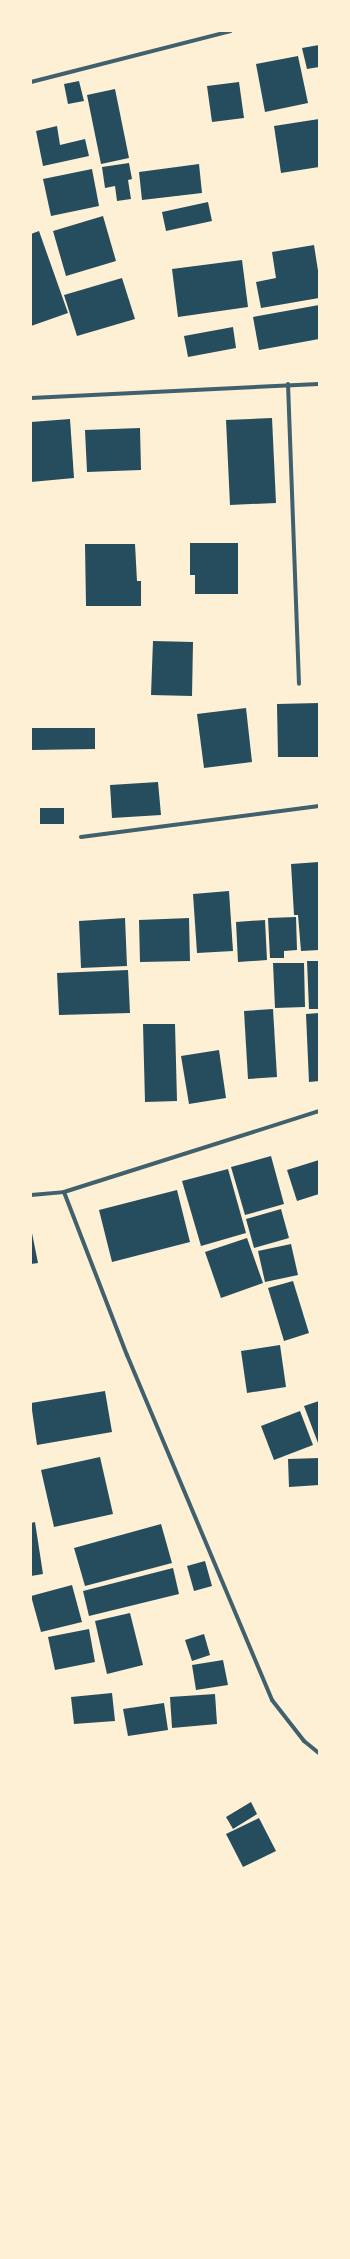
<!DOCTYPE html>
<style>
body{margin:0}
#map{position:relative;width:350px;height:2259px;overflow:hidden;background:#fdf0d5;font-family:"Times New Roman",serif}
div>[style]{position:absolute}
.building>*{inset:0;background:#264d5e}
.minor>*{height:4px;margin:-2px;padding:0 2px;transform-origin:2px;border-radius:2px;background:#3f606c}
span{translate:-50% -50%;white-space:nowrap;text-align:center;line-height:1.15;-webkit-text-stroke:4px #fdf0d5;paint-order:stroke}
.frame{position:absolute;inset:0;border:32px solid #fdf0d5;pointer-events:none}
</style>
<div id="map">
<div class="building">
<i style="clip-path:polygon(319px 45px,319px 67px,307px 69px,302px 48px)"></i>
<i style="clip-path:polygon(298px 56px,308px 103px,265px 112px,256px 64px)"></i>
<i style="clip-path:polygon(79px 81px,84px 101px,68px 104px,64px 84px)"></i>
<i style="clip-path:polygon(239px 82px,244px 118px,212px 122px,207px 86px)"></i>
<i style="clip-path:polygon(115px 89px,129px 158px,101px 164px,87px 95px)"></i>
<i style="clip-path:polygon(319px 119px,319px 167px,281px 173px,274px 126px)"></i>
<i style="clip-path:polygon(57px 126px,60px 145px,85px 139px,89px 156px,43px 166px,36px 131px)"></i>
<i style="clip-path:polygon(129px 163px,132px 179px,128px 180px,131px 199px,117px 201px,115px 186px,105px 188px,102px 167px)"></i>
<i style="clip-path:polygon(199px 164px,202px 193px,142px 200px,139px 172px)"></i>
<i style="clip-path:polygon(92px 169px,99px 206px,51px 216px,43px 179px)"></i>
<i style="clip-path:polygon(208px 202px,212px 221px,166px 231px,162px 212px)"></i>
<i style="clip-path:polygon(103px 216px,116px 261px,66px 276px,53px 231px)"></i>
<i style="clip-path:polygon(39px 231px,68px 313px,31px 326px,31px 234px)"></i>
<i style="clip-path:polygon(314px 245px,319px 277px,319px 298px,261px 308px,256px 282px,276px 278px,272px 252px)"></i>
<i style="clip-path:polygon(242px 260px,248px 307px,178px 317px,172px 269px)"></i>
<i style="clip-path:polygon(122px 278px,135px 319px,77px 336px,64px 295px)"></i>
<i style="clip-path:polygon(319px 305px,319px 339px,259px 350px,253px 317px)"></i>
<i style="clip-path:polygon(233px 327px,236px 348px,188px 357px,184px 336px)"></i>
<i style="clip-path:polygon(272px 418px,276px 503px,230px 505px,226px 420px)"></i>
<i style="clip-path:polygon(70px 419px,74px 478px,31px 482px,31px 422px)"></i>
<i style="clip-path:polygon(140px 428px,141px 470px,87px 472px,85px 430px)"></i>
<i style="clip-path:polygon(190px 543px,238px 543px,238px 594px,195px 594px,195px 575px,190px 575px)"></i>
<i style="clip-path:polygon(85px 544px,135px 544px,137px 581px,141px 581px,141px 606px,86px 606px)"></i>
<i style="clip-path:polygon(153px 641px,193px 642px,192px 696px,151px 695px)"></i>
<i style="clip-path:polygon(319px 703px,319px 757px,278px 757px,277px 704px)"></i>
<i style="clip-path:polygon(246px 708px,252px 762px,204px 768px,197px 714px)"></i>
<i style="clip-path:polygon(31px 728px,95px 728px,95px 749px,32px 750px)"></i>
<i style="clip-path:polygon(158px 782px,161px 815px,112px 818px,110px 785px)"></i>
<i style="clip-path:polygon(40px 808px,64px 808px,64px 824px,40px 824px)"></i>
<i style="clip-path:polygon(319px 862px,319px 950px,301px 951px,298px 915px,294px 915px,291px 864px)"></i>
<i style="clip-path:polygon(229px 891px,233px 951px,197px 953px,193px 894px)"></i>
<i style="clip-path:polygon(296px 917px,297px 950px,284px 951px,284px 958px,270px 958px,268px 918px)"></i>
<i style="clip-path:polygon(125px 918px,127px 966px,81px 968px,79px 921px)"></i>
<i style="clip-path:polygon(189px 918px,190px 961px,140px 962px,139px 920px)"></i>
<i style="clip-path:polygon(265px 920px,267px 960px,238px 962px,236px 922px)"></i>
<i style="clip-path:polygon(307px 961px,319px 961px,319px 1009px,309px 1009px)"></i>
<i style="clip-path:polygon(273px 963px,304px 963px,305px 1007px,275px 1008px)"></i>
<i style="clip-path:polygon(128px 970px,130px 1013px,59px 1015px,57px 973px)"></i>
<i style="clip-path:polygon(273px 1009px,277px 1077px,248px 1079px,244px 1011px)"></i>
<i style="clip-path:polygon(319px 1013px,319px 1081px,309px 1082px,306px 1014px)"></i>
<i style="clip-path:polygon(143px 1024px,175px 1024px,177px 1101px,145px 1102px)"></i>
<i style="clip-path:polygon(219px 1050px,226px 1098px,189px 1104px,181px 1056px)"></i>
<i style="clip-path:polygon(271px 1156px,284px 1204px,245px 1215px,231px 1167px)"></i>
<i style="clip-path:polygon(319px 1160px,319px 1194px,297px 1201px,287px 1170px)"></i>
<i style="clip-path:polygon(228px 1169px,246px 1233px,201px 1246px,182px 1181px)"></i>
<i style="clip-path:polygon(177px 1190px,190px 1242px,112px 1262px,99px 1210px)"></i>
<i style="clip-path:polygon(281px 1209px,289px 1238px,254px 1248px,246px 1219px)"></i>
<i style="clip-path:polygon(31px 1228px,38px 1263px,31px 1264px)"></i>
<i style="clip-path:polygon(247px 1238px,263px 1283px,221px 1298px,205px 1252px)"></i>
<i style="clip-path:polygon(291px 1244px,298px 1275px,265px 1282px,258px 1251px)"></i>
<i style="clip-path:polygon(293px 1281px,309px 1333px,284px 1341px,268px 1288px)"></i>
<i style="clip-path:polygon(280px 1345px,286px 1387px,247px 1393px,241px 1351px)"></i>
<i style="clip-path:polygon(105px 1391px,112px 1432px,37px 1445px,31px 1403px)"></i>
<i style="clip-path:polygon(319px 1401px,319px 1442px,318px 1443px,304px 1406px)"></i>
<i style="clip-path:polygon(300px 1411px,313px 1445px,274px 1460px,261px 1426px)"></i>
<i style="clip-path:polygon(100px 1457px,113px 1514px,54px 1527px,41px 1470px)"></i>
<i style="clip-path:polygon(319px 1458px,319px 1485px,289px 1487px,288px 1459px)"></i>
<i style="clip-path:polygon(35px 1522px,43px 1574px,31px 1576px,31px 1523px)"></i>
<i style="clip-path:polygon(161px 1524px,172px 1563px,85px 1586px,74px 1548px)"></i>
<i style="clip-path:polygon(205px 1561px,212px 1586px,194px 1591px,187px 1566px)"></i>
<i style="clip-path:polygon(173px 1568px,179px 1594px,89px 1616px,83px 1591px)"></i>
<i style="clip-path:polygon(72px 1585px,82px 1622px,41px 1632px,31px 1596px)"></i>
<i style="clip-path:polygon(130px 1613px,143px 1665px,107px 1674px,95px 1621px)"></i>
<i style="clip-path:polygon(89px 1629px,95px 1662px,55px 1670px,48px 1637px)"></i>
<i style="clip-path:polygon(204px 1634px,210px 1655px,192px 1661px,185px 1640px)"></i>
<i style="clip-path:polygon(223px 1660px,228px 1685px,196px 1690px,192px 1665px)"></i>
<i style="clip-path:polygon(112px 1693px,115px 1721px,74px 1724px,71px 1697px)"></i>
<i style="clip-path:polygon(215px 1694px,217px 1724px,172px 1728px,170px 1697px)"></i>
<i style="clip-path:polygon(164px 1703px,168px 1730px,128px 1736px,123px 1709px)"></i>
<i style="clip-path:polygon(251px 1802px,257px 1814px,233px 1829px,226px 1817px)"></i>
<i style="clip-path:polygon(259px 1818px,276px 1851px,243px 1867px,226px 1834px)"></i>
</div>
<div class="minor">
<i style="left:31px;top:82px;width:206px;rotate:-14.3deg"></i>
<i style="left:288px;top:384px;width:300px;rotate:87.9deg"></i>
<i style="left:31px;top:398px;width:288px;rotate:-2.8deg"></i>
<i style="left:81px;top:837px;width:240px;rotate:-7.4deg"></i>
<i style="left:64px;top:1192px;width:175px;rotate:68.9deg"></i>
<i style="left:127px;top:1355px;width:374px;rotate:67.2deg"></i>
<i style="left:272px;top:1700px;width:52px;rotate:52deg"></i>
<i style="left:304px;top:1741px;width:19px;rotate:39deg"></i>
<i style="left:31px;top:1195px;width:33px;rotate:-5deg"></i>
<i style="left:64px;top:1192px;width:268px;rotate:-17.6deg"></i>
</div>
<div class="frame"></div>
</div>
